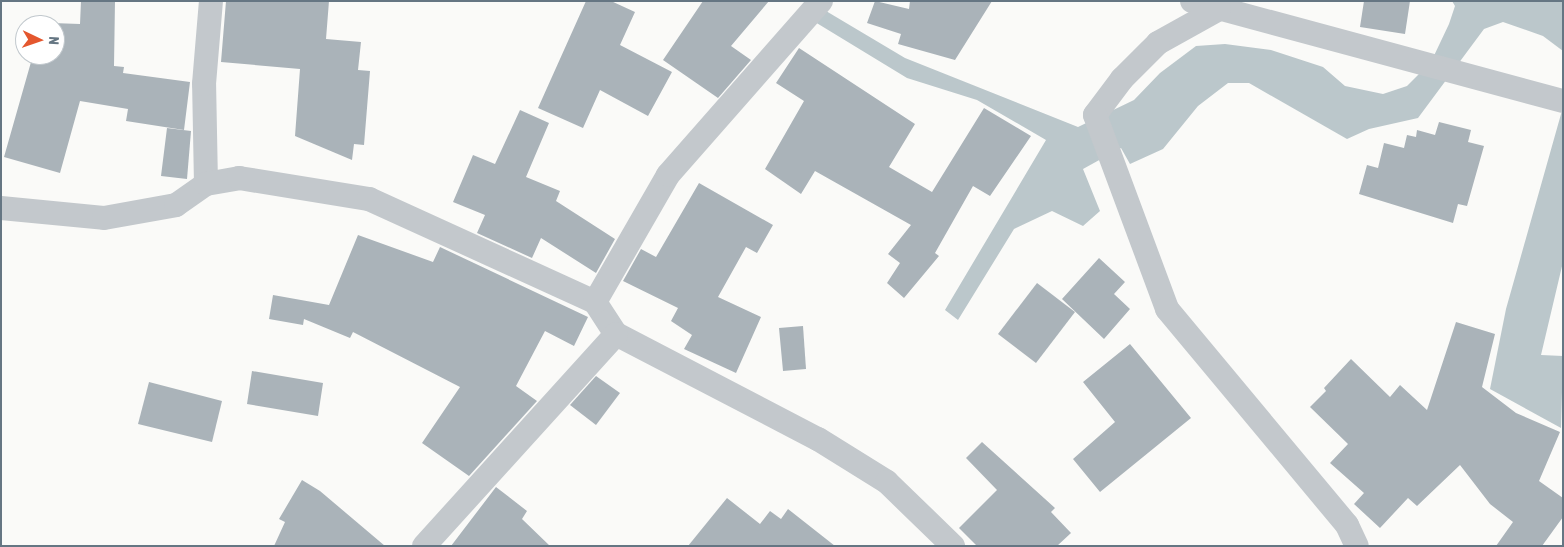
<!DOCTYPE html>
<style>
body{margin:0}
#map{position:relative;width:1564px;height:547px;overflow:hidden;background:#fafaf8;font-family:"Asap Condensed",sans-serif}
div>[style]{position:absolute}
.water>*{inset:0;background:#bbc7cb}
.building>*{inset:0;background:#aab3b9}
.street>*{height:24px;margin:-12px;padding:0 12px;transform-origin:12px;border-radius:12px;background:#c3c8cc}
span{translate:-50% -50%;white-space:nowrap;text-align:center;line-height:1.15;-webkit-text-stroke:5px #fff;paint-order:stroke}
.frame{position:absolute;inset:0;border:2px solid #657683;pointer-events:none}
.north{position:absolute;left:15px;top:15px;width:50px;height:50px;box-sizing:border-box;background:#fff;border:1px solid #c1c8cd;border-radius:50%;rotate:93deg;font-size:14px;font-weight:700;line-height:20px;text-align:center;color:#657683}
.north::after{content:'';display:block;margin:auto;width:18px;height:22px;background:#e4572e;clip-path:polygon(50% 0,100% 100%,50% 72%,0 100%)}
</style>
<div id="map">
<div class="water">
<i style="clip-path:polygon(1452px 1px,1563px 1px,1563px 51px,1543px 36px,1503px 22px,1484px 29px,1418px 118px,1369px 129px,1347px 139px,1249px 83px,1228px 83px,1198px 106px,1163px 149px,1130px 164px,1121px 148px,1083px 169px,1100px 211px,1083px 226px,1052px 211px,1014px 229px,958px 320px,945px 310px,1046px 140px,977px 100px,907px 78px,815px 22px,826px 11px,905px 58px,1078px 127px,1134px 100px,1160px 73px,1196px 46px,1225px 44px,1271px 50px,1323px 67px,1345px 86px,1383px 94px,1407px 86px,1431px 62px,1449px 24px,1455px 6px)"></i>
<i style="clip-path:polygon(1563px 107px,1563px 262px,1541px 355px,1563px 356px,1561px 428px,1490px 389px,1506px 309px)"></i>
</div>
<div class="building">
<i style="clip-path:polygon(81px 1px,115px 1px,114px 66px,124px 67px,123px 73px,190px 82px,184px 130px,126px 121px,128px 109px,80px 101px,60px 173px,4px 157px,33px 55px,55px 55px,52px 23px,80px 24px)"></i>
<i style="clip-path:polygon(226px 1px,329px 1px,326px 39px,361px 42px,358px 70px,370px 71px,364px 145px,354px 144px,352px 160px,295px 136px,300px 69px,221px 62px)"></i>
<i style="clip-path:polygon(586px 1px,611px 1px,635px 12px,620px 45px,672px 72px,648px 116px,600px 90px,583px 128px,538px 108px)"></i>
<i style="clip-path:polygon(703px 1px,769px 1px,731px 46px,751px 60px,718px 98px,663px 60px)"></i>
<i style="clip-path:polygon(875px 1px,909px 9px,910px 1px,992px 1px,955px 60px,898px 44px,901px 34px,867px 23px)"></i>
<i style="clip-path:polygon(1364px 1px,1410px 1px,1405px 34px,1360px 27px)"></i>
<i style="clip-path:polygon(799px 48px,915px 124px,889px 167px,932px 192px,984px 108px,1031px 136px,990px 196px,973px 186px,935px 253px,939px 256px,904px 298px,887px 283px,900px 263px,888px 254px,911px 225px,815px 171px,801px 194px,765px 169px,804px 101px,776px 83px)"></i>
<i style="clip-path:polygon(520px 110px,549px 123px,526px 177px,560px 191px,556px 201px,615px 239px,596px 273px,541px 238px,532px 258px,477px 233px,485px 215px,453px 202px,473px 155px,495px 164px)"></i>
<i style="clip-path:polygon(1439px 122px,1471px 130px,1468px 142px,1484px 146px,1467px 206px,1458px 204px,1453px 223px,1359px 194px,1367px 165px,1378px 168px,1384px 143px,1404px 148px,1407px 135px,1416px 137px,1417px 130px,1435px 135px)"></i>
<i style="clip-path:polygon(167px 128px,191px 131px,187px 179px,161px 176px)"></i>
<i style="clip-path:polygon(699px 183px,773px 225px,757px 253px,746px 247px,718px 297px,761px 317px,736px 373px,684px 349px,692px 335px,671px 321px,678px 308px,623px 281px,641px 249px,656px 257px)"></i>
<i style="clip-path:polygon(358px 235px,433px 262px,440px 247px,588px 317px,574px 346px,545px 331px,516px 386px,537px 401px,469px 476px,422px 443px,460px 387px,353px 332px,350px 338px,304px 319px,303px 325px,269px 319px,273px 295px,329px 305px)"></i>
<i style="clip-path:polygon(1099px 258px,1125px 282px,1114px 294px,1130px 309px,1104px 339px,1062px 299px)"></i>
<i style="clip-path:polygon(1037px 283px,1075px 312px,1036px 363px,998px 334px)"></i>
<i style="clip-path:polygon(1456px 322px,1495px 334px,1482px 387px,1516px 413px,1560px 432px,1539px 481px,1563px 498px,1563px 517px,1542px 546px,1496px 546px,1513px 522px,1490px 504px,1460px 465px,1417px 506px,1408px 498px,1380px 528px,1354px 504px,1364px 493px,1330px 463px,1348px 444px,1310px 407px,1326px 391px,1324px 388px,1351px 359px,1390px 397px,1400px 385px,1427px 410px)"></i>
<i style="clip-path:polygon(803px 326px,806px 369px,783px 371px,779px 328px)"></i>
<i style="clip-path:polygon(1130px 344px,1191px 418px,1100px 492px,1073px 459px,1115px 422px,1083px 382px)"></i>
<i style="clip-path:polygon(252px 371px,323px 383px,318px 416px,247px 404px)"></i>
<i style="clip-path:polygon(596px 376px,620px 393px,596px 425px,570px 405px)"></i>
<i style="clip-path:polygon(149px 382px,222px 401px,212px 442px,138px 424px)"></i>
<i style="clip-path:polygon(982px 442px,1055px 508px,1051px 512px,1071px 533px,1057px 546px,977px 546px,959px 528px,997px 490px,966px 458px)"></i>
<i style="clip-path:polygon(302px 480px,320px 491px,385px 546px,274px 546px,285px 522px,279px 519px)"></i>
<i style="clip-path:polygon(496px 487px,527px 511px,522px 519px,550px 546px,451px 546px)"></i>
<i style="clip-path:polygon(727px 498px,760px 524px,770px 511px,781px 519px,788px 509px,835px 546px,688px 546px)"></i>
</div>
<div class="street">
<i style="left:1192px;top:1px;width:384px;rotate:15.1deg"></i>
<i style="left:1219px;top:9px;width:70px;rotate:150.9deg"></i>
<i style="left:1158px;top:43px;width:51px;rotate:135deg"></i>
<i style="left:1122px;top:79px;width:45px;rotate:126.9deg"></i>
<i style="left:1095px;top:115px;width:207px;rotate:69.6deg"></i>
<i style="left:1167px;top:309px;width:281px;rotate:50.2deg"></i>
<i style="left:1347px;top:525px;width:23px;rotate:65deg"></i>
<i style="left:206px;top:184px;width:100px;rotate:-91.1deg"></i>
<i style="left:204px;top:84px;width:83px;rotate:-85.2deg"></i>
<i style="left:1px;top:208px;width:103px;rotate:5.5deg"></i>
<i style="left:104px;top:218px;width:73px;rotate:-10.2deg"></i>
<i style="left:176px;top:205px;width:37px;rotate:-35deg"></i>
<i style="left:206px;top:184px;width:34px;rotate:-10deg"></i>
<i style="left:239px;top:178px;width:132px;rotate:9.2deg"></i>
<i style="left:369px;top:199px;width:248px;rotate:24.5deg"></i>
<i style="left:595px;top:302px;width:38px;rotate:57deg"></i>
<i style="left:616px;top:334px;width:228px;rotate:27.5deg"></i>
<i style="left:818px;top:439px;width:81px;rotate:31.9deg"></i>
<i style="left:887px;top:482px;width:92px;rotate:44.1deg"></i>
<i style="left:595px;top:302px;width:146px;rotate:-60.1deg"></i>
<i style="left:668px;top:175px;width:232px;rotate:-48.7deg"></i>
<i style="left:424px;top:546px;width:286px;rotate:-47.8deg"></i>
</div>
<div class="frame"></div>
<div class="north">N</div>
</div>
